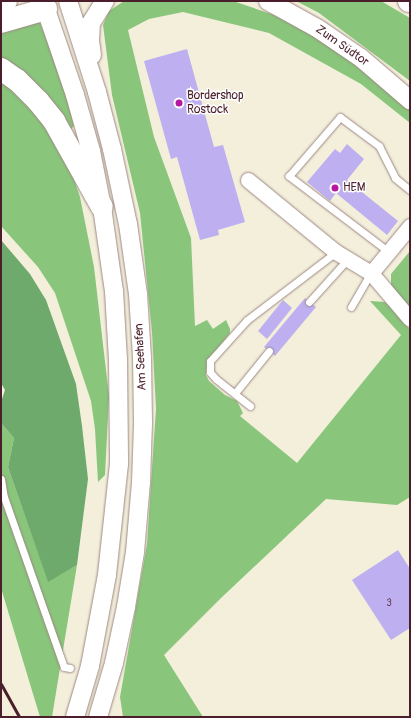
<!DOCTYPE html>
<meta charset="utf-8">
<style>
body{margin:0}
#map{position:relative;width:411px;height:718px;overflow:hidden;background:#f3efdb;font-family:Pangolin,sans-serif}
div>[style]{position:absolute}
.green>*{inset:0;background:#89c57b}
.forest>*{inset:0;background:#6eaa6b}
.building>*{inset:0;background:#beb0f0}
.roads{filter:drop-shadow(0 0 1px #9e8783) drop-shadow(0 0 1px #9e8783)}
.service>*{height:7px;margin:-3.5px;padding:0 3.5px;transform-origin:3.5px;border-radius:3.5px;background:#fff}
.minor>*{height:15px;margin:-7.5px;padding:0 7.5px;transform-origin:7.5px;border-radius:7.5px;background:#fff}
.tertiary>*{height:18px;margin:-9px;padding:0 9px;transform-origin:9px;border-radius:9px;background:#fff}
.trunk>*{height:22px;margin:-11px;padding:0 11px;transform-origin:11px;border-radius:11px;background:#fff}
.motorway>*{height:22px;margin:-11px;padding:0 11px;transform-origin:11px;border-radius:11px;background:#fff}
.rail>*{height:3px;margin:-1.5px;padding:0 1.5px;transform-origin:1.5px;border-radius:1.5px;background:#4a1f2b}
.dots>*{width:11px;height:11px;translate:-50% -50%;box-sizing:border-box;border:2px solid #fff;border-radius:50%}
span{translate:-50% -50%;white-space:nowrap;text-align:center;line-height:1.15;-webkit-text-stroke:3px #fff;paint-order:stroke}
.number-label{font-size:10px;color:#67435c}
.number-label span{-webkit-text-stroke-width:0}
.street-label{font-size:12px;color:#4a1f2b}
.poi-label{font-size:12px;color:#4a1f2b}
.left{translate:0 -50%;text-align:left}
.frame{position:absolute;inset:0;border:2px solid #4a1f2b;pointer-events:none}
</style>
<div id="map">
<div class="green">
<i style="clip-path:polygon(124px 1px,233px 1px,283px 18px,343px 55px,410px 110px,410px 123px,361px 84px,269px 33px,183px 12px,149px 19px,128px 30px,154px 137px,191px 238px,195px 326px,207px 320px,213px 329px,226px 320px,230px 329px,230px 333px,207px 362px,206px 375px,209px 381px,225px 395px,237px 401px,243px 413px,240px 416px,297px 463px,401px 335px,370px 301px,385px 302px,397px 313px,410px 330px,410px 497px,397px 505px,326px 499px,221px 598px,164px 655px,203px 717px,123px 717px,120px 697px,147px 544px,156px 409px,152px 332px,140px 213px,112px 95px,103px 25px,109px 11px)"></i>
<i style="clip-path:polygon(296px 1px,381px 1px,410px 18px,410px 81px,319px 13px)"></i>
<i style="clip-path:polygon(35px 20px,40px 23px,59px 70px,74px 126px,71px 129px,28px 76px,1px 58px,1px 30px)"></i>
<i style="clip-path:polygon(1px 78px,33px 105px,73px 176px,80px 197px,94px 267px,109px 396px,105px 475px,98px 482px,95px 429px,91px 401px,55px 293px,38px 267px,1px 226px)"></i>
<i style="clip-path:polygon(410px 251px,410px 308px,391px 285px,391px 274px)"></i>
<i style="clip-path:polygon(1px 423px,14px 438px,8px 467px,48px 581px,77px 565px,52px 717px,40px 717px,1px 588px)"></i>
</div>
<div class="forest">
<i style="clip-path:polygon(1px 240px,30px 274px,46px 300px,76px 384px,82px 426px,88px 479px,77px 565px,48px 582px,8px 467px,14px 438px,1px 423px,1px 402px,5px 390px,1px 383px)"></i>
</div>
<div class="building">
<i style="clip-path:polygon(187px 49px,214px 147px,223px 145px,245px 222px,218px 230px,219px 235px,200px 240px,177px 157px,171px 159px,144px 61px)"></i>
<i style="clip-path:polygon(347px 144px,364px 159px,347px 180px,398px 221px,387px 235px,336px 193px,330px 201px,307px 182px,335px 149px,340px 153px)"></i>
<i style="clip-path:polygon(305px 298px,316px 307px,275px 356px,264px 347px)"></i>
<i style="clip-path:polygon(283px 300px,292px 308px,267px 339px,258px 331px)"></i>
<i style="clip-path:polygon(398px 550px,410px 569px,410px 628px,391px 640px,352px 580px)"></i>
</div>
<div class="roads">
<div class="service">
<i style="left:389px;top:252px;width:126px;rotate:-142.8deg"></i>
<i style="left:289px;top:176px;width:78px;rotate:-49.2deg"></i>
<i style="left:340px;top:117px;width:49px;rotate:36.6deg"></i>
<i style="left:379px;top:146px;width:36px;rotate:63deg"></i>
<i style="left:395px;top:178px;width:19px;rotate:39deg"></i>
<i style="left:309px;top:302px;width:57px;rotate:-47.9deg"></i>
<i style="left:351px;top:307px;width:39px;rotate:-60deg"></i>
<i style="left:235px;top:393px;width:54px;rotate:-51deg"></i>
<i style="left:250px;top:406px;width:43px;rotate:-141.5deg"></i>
<i style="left:216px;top:379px;width:9px;rotate:-131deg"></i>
<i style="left:210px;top:372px;width:11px;rotate:-90deg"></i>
<i style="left:210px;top:361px;width:55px;rotate:-47.9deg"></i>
<i style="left:247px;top:320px;width:112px;rotate:-37.4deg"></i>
<i style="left:1px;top:479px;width:18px;rotate:81deg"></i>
<i style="left:4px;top:497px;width:180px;rotate:70.6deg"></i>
<i style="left:64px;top:667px;width:6px;rotate:9deg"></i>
</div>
<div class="minor">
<i style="left:248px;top:180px;width:114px;rotate:39.3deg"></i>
<i style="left:336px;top:252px;width:41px;rotate:31deg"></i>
<i style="left:410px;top:226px;width:61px;rotate:129.7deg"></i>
<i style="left:371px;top:273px;width:60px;rotate:49.7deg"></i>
</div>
<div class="tertiary">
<i style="left:43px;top:1px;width:99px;rotate:71.2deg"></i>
<i style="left:75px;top:95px;width:58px;rotate:74.1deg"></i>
<i style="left:91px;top:151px;width:57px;rotate:78.9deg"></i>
<i style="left:102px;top:207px;width:85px;rotate:81.9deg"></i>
<i style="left:114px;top:291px;width:69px;rotate:86.7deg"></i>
<i style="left:118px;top:360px;width:104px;rotate:89.4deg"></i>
<i style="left:119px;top:464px;width:112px;rotate:96.2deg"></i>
<i style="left:107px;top:575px;width:93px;rotate:100.6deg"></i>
<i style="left:90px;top:666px;width:53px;rotate:106.4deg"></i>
<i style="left:68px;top:1px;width:96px;rotate:72.3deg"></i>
<i style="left:97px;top:92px;width:59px;rotate:75.3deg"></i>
<i style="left:112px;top:149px;width:77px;rotate:78deg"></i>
<i style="left:128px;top:224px;width:71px;rotate:81.9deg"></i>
<i style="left:138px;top:294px;width:64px;rotate:86.4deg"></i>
<i style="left:142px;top:358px;width:65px;rotate:89.1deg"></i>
<i style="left:143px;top:423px;width:59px;rotate:91.9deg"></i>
<i style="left:141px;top:482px;width:70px;rotate:94.9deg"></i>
<i style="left:135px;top:552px;width:56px;rotate:99.3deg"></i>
<i style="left:126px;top:607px;width:57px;rotate:102.1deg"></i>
<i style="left:114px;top:663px;width:56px;rotate:106.5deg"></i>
<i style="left:268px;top:1px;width:56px;rotate:28.9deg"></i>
<i style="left:317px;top:28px;width:53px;rotate:34.3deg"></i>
<i style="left:361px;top:58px;width:65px;rotate:40.6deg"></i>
<i style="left:92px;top:55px;width:14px;rotate:-98deg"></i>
<i style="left:90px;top:41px;width:18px;rotate:-87deg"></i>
<i style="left:91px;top:23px;width:26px;rotate:-58deg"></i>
</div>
<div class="trunk">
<i style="left:409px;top:1px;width:1px"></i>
<i style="left:1px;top:2px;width:5px;rotate:-11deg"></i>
</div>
<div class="motorway">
<i style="left:1px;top:22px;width:47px;rotate:-16.1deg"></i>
<i style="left:1px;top:69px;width:19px;rotate:35deg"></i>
<i style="left:17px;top:80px;width:30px;rotate:45deg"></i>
<i style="left:38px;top:101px;width:26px;rotate:51deg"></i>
<i style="left:54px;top:121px;width:98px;rotate:60.8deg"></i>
</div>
</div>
<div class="rail">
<i style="left:1px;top:684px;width:38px;rotate:61deg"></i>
</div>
<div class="dots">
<i style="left:179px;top:103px;background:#b5179e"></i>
<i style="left:335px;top:188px;background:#b5179e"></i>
</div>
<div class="number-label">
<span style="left:389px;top:604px">3</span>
</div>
<div class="street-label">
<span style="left:342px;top:46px;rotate:35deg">Zum Südtor</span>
<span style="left:141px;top:357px;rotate:-93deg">Am Seehafen</span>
</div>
<div class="poi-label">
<span class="left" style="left:187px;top:103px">Bordershop<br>Rostock</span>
<span class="left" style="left:343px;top:188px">HEM</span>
</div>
<div class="frame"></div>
</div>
